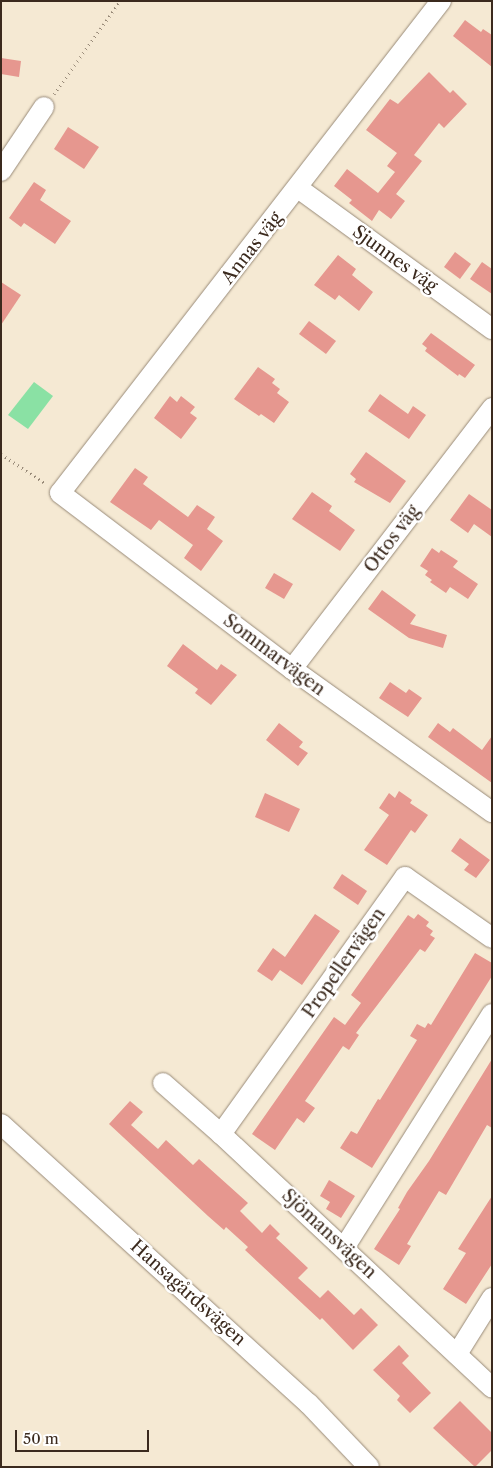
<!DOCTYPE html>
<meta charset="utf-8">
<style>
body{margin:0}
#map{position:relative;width:493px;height:1468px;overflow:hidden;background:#f5e9d3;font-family:"Libre Caslon Text",serif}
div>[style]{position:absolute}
.green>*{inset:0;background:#8ae1a4}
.building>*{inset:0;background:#e6978f}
.path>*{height:3px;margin-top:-1.5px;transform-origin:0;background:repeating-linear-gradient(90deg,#988a78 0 1px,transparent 0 5px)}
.roads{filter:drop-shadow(0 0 1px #988a78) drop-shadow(0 0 1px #988a78)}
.minor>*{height:20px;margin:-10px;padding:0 10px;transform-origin:10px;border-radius:10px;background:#fff}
span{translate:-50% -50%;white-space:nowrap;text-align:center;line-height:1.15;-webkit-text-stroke:5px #fff;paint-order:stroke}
.street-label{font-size:18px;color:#3b2a1e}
.frame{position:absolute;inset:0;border:2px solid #3b2a1e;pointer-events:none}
.scale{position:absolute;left:15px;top:1430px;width:134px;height:22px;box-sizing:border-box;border:2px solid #3b2a1e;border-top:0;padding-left:6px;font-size:15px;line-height:18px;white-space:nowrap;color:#3b2a1e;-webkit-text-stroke:4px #fff;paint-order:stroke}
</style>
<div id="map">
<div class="green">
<i style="clip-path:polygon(34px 382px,53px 396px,28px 429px,8px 415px)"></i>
</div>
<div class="building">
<i style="clip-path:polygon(465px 20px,481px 32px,483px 29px,492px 35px,492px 67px,453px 36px)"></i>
<i style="clip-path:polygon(1px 58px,21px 61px,19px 77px,1px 74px)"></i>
<i style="clip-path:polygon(429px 72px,450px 93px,453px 90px,467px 104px,444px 128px,439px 123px,414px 155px,422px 161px,396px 194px,405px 201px,391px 219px,379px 210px,372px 221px,349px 203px,352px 200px,334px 186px,347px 169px,378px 193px,395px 172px,387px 166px,397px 153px,366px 130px,390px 99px,398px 104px)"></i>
<i style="clip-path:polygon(68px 127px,99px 147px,84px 169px,54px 149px)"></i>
<i style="clip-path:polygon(34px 182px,46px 190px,40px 200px,71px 221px,55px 244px,24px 223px,21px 227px,9px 218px)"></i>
<i style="clip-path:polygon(455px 252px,471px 264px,460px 279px,444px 267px)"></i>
<i style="clip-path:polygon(338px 255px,356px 269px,352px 275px,373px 292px,359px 311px,339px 295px,335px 300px,314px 285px)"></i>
<i style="clip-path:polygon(482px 262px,492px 269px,492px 294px,470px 279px)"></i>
<i style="clip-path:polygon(1px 282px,21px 295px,1px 325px)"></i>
<i style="clip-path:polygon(309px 321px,336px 341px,326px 354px,299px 334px)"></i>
<i style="clip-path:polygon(431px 333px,475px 365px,465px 378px,459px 374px,458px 376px,425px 351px,427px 348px,422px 344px)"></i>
<i style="clip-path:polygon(258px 367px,275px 379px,272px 383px,280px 389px,277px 393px,289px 402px,274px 423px,261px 414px,259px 416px,234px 399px)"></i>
<i style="clip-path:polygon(380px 394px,408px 414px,413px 406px,426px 415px,409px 439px,368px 411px)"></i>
<i style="clip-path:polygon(170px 396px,177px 402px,181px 396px,195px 407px,190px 413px,197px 418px,181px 439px,154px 418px)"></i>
<i style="clip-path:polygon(366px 452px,406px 481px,390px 503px,354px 482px,356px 479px,350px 474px)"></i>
<i style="clip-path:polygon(135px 468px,148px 477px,143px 484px,188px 517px,197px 505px,215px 517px,207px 529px,223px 541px,201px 571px,184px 558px,193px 545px,159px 520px,151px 530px,110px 502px)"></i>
<i style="clip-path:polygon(312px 492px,332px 506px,329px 511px,355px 530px,340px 551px,292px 519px)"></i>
<i style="clip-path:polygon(469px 494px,492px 510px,492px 537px,474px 524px,468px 533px,450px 520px)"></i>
<i style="clip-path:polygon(432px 548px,439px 553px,441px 550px,458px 561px,453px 567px,478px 584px,468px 599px,450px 587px,446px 593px,430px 582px,432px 580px,425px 575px,428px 571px,420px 566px)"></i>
<i style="clip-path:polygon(274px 573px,293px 584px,284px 599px,265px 588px)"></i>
<i style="clip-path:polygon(382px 590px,416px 615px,410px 624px,447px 635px,443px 648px,409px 638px,368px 609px)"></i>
<i style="clip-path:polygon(183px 644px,217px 670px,221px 664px,237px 675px,211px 705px,195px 693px,198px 689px,167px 666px)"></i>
<i style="clip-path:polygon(390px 682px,406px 693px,409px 689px,422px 698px,408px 717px,379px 698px)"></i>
<i style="clip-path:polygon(279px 723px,303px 742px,299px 747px,308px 753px,298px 766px,266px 740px)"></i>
<i style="clip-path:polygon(438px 723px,450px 732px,453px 728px,482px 750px,492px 736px,492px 783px,428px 737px)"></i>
<i style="clip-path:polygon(399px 791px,412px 800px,410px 803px,428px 815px,415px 833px,411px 830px,387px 865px,364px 850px,389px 815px,379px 808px,389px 793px,395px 798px)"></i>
<i style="clip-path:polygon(265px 793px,300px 809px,289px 832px,255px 817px)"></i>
<i style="clip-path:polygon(460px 838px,490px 860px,476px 878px,464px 870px,469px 864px,451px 851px)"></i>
<i style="clip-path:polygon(342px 874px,367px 891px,358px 905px,333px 888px)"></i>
<i style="clip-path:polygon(315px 914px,340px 931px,302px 985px,280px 970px,272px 981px,257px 971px,273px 948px,285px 957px)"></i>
<i style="clip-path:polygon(418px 914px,429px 922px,426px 926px,433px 931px,430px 935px,435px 938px,425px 952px,420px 949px,356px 1033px,359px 1035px,349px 1050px,343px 1046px,305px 1101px,315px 1108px,304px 1123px,297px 1118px,275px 1150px,252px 1134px,334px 1017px,345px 1025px,361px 1003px,351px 995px,408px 915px,414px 919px)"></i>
<i style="clip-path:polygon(475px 953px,492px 963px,492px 976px,372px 1168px,340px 1148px,351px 1131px,357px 1134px,378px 1099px,380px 1100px,417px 1040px,410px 1036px,417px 1024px,425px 1028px,428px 1023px,431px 1025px)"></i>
<i style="clip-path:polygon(492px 1059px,492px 1128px,487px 1125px,446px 1195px,439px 1191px,407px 1244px,411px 1246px,399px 1265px,374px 1249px,400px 1209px,398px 1208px,407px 1192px,429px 1161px)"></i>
<i style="clip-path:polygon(130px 1101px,143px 1112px,131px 1125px,158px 1149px,166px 1140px,193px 1165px,199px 1159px,248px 1203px,240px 1211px,262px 1233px,270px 1224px,280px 1234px,276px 1238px,308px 1268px,298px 1278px,320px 1298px,328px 1290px,354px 1315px,361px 1308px,378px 1325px,353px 1350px,322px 1318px,320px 1320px,245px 1250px,248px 1247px,226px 1227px,224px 1230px,208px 1216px,109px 1124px)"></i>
<i style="clip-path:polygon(329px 1180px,355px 1196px,341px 1218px,326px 1209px,330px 1202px,320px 1196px)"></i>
<i style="clip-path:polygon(492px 1196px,492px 1264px,466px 1304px,443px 1289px,466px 1253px,458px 1249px)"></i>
<i style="clip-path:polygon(399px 1345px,409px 1356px,402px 1363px,431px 1393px,410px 1413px,397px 1400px,400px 1396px,373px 1370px)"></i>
<i style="clip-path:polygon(460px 1401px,492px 1433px,492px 1450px,475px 1467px,433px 1428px)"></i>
</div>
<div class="path">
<i style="left:54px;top:94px;width:114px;rotate:-54.6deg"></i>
<i style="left:1px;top:454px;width:53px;rotate:33.4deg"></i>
</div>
<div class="roads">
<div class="minor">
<i style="left:441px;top:1px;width:622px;rotate:127.75deg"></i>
<i style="left:60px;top:493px;width:291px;rotate:37.2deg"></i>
<i style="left:292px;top:669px;width:246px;rotate:35.6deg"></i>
<i style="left:1px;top:171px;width:77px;rotate:-56.1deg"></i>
<i style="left:298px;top:188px;width:240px;rotate:36deg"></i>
<i style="left:292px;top:669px;width:329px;rotate:-52.5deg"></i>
<i style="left:163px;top:1083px;width:77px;rotate:41.3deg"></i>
<i style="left:221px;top:1134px;width:371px;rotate:43.1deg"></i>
<i style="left:1px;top:1124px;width:416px;rotate:42.3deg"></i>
<i style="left:309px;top:1404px;width:87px;rotate:46.4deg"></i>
<i style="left:221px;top:1134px;width:316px;rotate:-54.4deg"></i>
<i style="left:405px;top:877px;width:106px;rotate:35deg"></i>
<i style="left:344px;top:1248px;width:277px;rotate:-57.7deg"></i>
<i style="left:457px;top:1354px;width:66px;rotate:-58deg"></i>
</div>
</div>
<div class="street-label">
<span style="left:252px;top:248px;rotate:-52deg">Annas väg</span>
<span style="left:395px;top:259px;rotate:36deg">Sjunnes väg</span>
<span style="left:392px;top:539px;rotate:-53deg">Ottos väg</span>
<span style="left:274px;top:655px;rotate:37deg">Sommarvägen</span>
<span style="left:344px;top:963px;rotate:-55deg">Propellervägen</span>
<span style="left:329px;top:1234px;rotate:43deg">Sjömansvägen</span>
<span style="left:188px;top:1293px;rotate:42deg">Hansagårdsvägen</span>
</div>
<div class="frame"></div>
<div class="scale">50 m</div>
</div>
